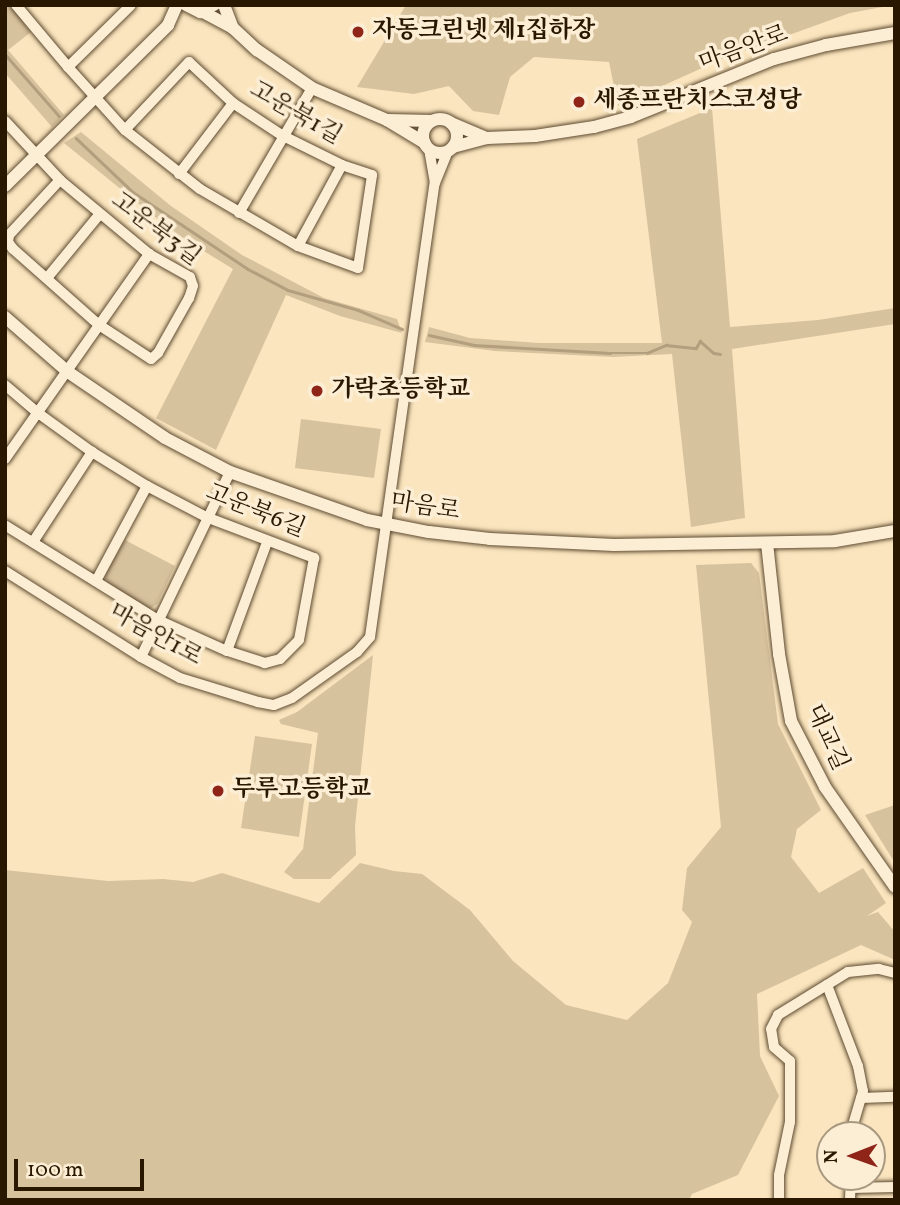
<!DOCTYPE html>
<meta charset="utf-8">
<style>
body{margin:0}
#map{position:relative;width:900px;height:1205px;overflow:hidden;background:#fae5be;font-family:Vollkorn,"Noto Serif KR",serif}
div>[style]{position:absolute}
.green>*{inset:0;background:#d7c29e}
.stream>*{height:2.5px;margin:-1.25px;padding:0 1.25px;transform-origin:1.25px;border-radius:1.25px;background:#b39f7d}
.roads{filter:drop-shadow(0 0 2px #5e4a30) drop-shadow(0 0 2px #5e4a30)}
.minor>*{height:10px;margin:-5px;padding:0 5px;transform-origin:5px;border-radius:5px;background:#fceed5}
.tertiary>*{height:12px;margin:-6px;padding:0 6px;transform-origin:6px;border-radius:6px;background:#fceed5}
.tertiary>.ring{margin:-6px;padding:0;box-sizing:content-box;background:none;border:12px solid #fceed5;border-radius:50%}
.dots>*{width:19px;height:19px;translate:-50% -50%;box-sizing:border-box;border:4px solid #fceed5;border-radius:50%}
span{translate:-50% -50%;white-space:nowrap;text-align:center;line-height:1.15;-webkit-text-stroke:7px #fceed5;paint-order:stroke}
.poi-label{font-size:24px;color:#2a1700;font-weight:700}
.left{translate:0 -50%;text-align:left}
.street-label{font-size:24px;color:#2a1700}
.frame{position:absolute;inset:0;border:7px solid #2a1700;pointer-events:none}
.north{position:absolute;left:816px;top:1121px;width:70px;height:70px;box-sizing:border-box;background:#fceed5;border:2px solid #a89880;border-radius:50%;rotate:269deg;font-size:19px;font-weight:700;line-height:28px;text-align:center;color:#2a1700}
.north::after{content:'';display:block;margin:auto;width:24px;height:32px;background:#8f2418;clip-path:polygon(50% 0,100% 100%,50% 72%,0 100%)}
.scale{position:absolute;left:14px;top:1159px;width:130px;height:32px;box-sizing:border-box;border:4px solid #2a1700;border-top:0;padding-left:9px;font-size:21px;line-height:24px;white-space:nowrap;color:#2a1700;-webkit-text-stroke:5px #fceed5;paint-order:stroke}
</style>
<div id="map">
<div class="green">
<i style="clip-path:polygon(5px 5px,11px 5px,31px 32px,8px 50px,64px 115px,52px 127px,5px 73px)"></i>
<i style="clip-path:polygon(406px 5px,893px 5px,850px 13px,722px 59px,618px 106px,609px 62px,534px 57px,510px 77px,499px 115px,473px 111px,449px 86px,414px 94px,357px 87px)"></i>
<i style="clip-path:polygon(712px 108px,730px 327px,818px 320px,895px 308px,895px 324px,732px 349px,745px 518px,691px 527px,672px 354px,613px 357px,495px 351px,425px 342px,429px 327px,470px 338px,539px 343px,662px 343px,637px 139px)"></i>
<i style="clip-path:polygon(81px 132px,171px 206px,242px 255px,324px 298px,397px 319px,402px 333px,340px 316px,286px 295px,216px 450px,156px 418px,233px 269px,176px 234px,64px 143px)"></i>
<i style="clip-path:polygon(301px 419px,381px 429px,374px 478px,295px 468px)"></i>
<i style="clip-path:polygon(125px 540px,175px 566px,157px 604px,150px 609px,107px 583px,105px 574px)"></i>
<i style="clip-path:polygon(751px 563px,759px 573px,778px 724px,821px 810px,797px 829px,791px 857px,819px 893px,863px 868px,886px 903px,867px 916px,878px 912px,895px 932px,895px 960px,861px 945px,757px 994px,760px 1056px,779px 1096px,738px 1175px,692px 1194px,689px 1200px,5px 1200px,5px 870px,108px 881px,163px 879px,193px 882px,222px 873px,319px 903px,360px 863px,394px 871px,422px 874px,470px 910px,513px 961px,566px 1005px,627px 1020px,668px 983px,692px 922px,682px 910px,687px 868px,721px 827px,696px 565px)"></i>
<i style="clip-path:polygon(373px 655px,355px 826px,356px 855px,330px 879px,294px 879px,284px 872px,303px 849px,318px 733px,281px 724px,279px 720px,297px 712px)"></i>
<i style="clip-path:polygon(255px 736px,312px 744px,299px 837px,241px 828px)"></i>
<i style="clip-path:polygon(895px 805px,895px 863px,865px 815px)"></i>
</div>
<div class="stream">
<i style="left:5px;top:54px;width:82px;rotate:48.9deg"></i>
<i style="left:76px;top:138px;width:79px;rotate:43.5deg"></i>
<i style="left:133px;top:192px;width:138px;rotate:33.8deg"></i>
<i style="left:248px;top:269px;width:45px;rotate:27.7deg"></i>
<i style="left:288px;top:290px;width:73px;rotate:15.9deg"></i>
<i style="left:358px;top:310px;width:48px;rotate:23.4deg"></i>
<i style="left:429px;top:335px;width:46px;rotate:12.5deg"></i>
<i style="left:474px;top:345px;width:136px;rotate:3.4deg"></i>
<i style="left:610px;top:353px;width:37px"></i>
<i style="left:647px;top:353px;width:21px;rotate:-23deg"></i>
<i style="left:666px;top:345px;width:30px;rotate:6deg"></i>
<i style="left:696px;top:348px;width:8px;rotate:-60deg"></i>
<i style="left:700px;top:341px;width:18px;rotate:41deg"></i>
<i style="left:714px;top:353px;width:6px;rotate:9deg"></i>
</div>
<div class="roads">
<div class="minor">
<i style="left:16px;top:5px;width:81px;rotate:50deg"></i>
<i style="left:68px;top:67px;width:88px;rotate:-44.5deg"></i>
<i style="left:68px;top:67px;width:85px;rotate:47.9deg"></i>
<i style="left:125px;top:130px;width:95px;rotate:38.2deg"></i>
<i style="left:200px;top:189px;width:113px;rotate:30.2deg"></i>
<i style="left:298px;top:246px;width:64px;rotate:20.1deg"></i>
<i style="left:358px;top:268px;width:94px;rotate:-81.4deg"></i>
<i style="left:372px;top:175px;width:32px;rotate:-162deg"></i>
<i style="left:342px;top:165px;width:66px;rotate:-153.8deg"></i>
<i style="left:283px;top:136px;width:60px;rotate:-146.6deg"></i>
<i style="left:233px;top:103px;width:60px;rotate:-137deg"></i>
<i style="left:189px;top:62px;width:93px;rotate:133.3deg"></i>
<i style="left:5px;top:121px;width:81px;rotate:47deg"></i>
<i style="left:429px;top:149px;width:34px;rotate:80deg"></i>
<i style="left:179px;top:174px;width:89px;rotate:-52.7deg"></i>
<i style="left:60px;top:180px;width:116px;rotate:39.7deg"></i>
<i style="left:149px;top:254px;width:47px;rotate:29.3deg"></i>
<i style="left:190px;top:277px;width:9px;rotate:72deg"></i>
<i style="left:193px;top:286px;width:13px;rotate:108deg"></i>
<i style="left:189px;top:298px;width:63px;rotate:119.4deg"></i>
<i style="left:158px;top:353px;width:9px;rotate:139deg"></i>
<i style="left:151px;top:359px;width:62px;rotate:-146.8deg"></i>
<i style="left:99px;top:325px;width:115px;rotate:-138.5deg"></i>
<i style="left:13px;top:249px;width:9px;rotate:-126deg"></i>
<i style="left:8px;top:242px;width:7px;rotate:-82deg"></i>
<i style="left:9px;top:235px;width:75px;rotate:-47.2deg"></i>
<i style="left:239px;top:213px;width:145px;rotate:-59.7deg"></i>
<i style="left:298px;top:246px;width:92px;rotate:-61.5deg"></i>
<i style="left:47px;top:278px;width:82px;rotate:-50.5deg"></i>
<i style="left:5px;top:385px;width:43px;rotate:40.3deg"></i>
<i style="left:38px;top:413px;width:67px;rotate:35.8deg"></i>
<i style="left:92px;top:452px;width:65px;rotate:31.7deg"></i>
<i style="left:147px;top:486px;width:67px;rotate:27.7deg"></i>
<i style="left:206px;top:517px;width:116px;rotate:20.8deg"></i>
<i style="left:314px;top:558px;width:83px;rotate:100.4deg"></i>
<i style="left:299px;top:640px;width:27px;rotate:135deg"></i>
<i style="left:280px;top:659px;width:16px;rotate:165deg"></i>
<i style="left:265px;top:663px;width:40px;rotate:-162deg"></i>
<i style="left:227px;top:651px;width:76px;rotate:-155.8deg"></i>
<i style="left:158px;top:620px;width:180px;rotate:-148.2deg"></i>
<i style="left:5px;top:459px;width:251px;rotate:-54.9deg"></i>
<i style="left:33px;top:542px;width:108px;rotate:-56.8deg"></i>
<i style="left:5px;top:571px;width:161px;rotate:32.3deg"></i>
<i style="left:141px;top:657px;width:44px;rotate:28.3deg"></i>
<i style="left:180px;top:678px;width:82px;rotate:17.1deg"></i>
<i style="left:258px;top:702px;width:16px;rotate:11deg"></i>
<i style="left:274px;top:705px;width:19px;rotate:-21deg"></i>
<i style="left:292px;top:698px;width:80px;rotate:-35.3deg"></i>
<i style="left:357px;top:652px;width:20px;rotate:-49deg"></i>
<i style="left:370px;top:637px;width:459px;rotate:-81.9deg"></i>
<i style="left:435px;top:183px;width:35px;rotate:-68deg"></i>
<i style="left:96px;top:581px;width:108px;rotate:-61.8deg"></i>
<i style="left:227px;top:651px;width:116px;rotate:-69.8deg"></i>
<i style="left:141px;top:657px;width:205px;rotate:-64.3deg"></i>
<i style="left:827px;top:985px;width:87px;rotate:69.1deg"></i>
<i style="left:858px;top:1066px;width:25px;rotate:79deg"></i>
<i style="left:863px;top:1091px;width:46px;rotate:106.5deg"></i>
<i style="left:861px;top:1098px;width:34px;rotate:-2deg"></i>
<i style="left:851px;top:1188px;width:44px;rotate:-1.3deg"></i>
<i style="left:779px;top:1200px;width:25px;rotate:-90deg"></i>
<i style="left:779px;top:1175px;width:54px;rotate:-78.3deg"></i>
<i style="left:790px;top:1122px;width:61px;rotate:-90deg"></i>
<i style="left:790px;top:1061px;width:21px;rotate:-139deg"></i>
<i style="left:774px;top:1047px;width:18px;rotate:-99deg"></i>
<i style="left:771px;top:1029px;width:16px;rotate:-63deg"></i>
<i style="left:778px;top:1015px;width:82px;rotate:-31.6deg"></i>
<i style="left:848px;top:972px;width:31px;rotate:-6deg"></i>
<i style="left:879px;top:969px;width:16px;rotate:14deg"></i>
<i style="left:850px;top:1200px;width:23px;rotate:-88deg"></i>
</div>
<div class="tertiary">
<i style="left:186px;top:5px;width:16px;rotate:27deg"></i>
<i style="left:200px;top:12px;width:16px;rotate:-27deg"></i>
<i style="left:224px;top:5px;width:25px;rotate:69deg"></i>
<i style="left:203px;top:12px;width:34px;rotate:28deg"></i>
<i style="left:233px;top:28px;width:33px;rotate:43deg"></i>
<i style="left:257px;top:50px;width:67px;rotate:34.6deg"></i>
<i style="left:312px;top:88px;width:82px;rotate:23.1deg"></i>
<i style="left:387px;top:120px;width:44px;rotate:31.2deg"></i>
<i class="ring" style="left:423px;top:119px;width:22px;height:22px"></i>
<i style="left:387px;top:120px;width:45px;rotate:1.3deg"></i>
<i style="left:451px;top:123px;width:39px;rotate:23deg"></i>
<i style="left:453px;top:147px;width:35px;rotate:-15deg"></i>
<i style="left:487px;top:138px;width:48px;rotate:-2.4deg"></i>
<i style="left:535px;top:136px;width:60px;rotate:-8.7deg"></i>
<i style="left:594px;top:127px;width:38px;rotate:-15deg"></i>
<i style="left:631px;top:117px;width:154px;rotate:-22.1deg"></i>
<i style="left:774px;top:59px;width:54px;rotate:-15.1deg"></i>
<i style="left:826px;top:45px;width:70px;rotate:-9.9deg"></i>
<i style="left:5px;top:186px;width:229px;rotate:-44.6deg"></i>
<i style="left:168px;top:25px;width:22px;rotate:-66deg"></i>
<i style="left:5px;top:317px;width:84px;rotate:41.1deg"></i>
<i style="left:68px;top:372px;width:117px;rotate:34.2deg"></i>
<i style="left:165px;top:438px;width:73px;rotate:27.6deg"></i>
<i style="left:230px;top:472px;width:145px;rotate:19.3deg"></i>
<i style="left:367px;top:520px;width:63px;rotate:11deg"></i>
<i style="left:429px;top:532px;width:61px;rotate:6.5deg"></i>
<i style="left:490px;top:539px;width:124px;rotate:2.8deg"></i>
<i style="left:614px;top:545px;width:221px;rotate:-1deg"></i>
<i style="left:835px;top:541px;width:61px;rotate:-9.5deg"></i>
<i style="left:767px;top:543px;width:112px;rotate:83.8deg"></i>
<i style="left:779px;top:654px;width:68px;rotate:79.8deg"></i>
<i style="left:791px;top:721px;width:74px;rotate:62.7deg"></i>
<i style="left:825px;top:787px;width:122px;rotate:55deg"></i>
</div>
</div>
<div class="dots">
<i style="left:358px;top:32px;background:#8f2418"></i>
<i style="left:579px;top:102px;background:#8f2418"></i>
<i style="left:317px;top:391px;background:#8f2418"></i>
<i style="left:218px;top:791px;background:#8f2418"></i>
</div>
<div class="poi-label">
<span class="left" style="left:372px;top:32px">자동크린넷 제1집하장</span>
<span class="left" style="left:593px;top:102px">세종프란치스코성당</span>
<span class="left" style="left:331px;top:391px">가락초등학교</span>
<span class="left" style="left:232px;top:791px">두루고등학교</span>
</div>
<div class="street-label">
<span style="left:744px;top:50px;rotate:-20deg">마음안로</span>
<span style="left:295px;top:114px;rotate:30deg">고운북1길</span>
<span style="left:155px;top:230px;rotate:37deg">고운북3길</span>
<span style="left:425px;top:508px;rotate:9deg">마음로</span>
<span style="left:255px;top:512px;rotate:22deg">고운북6길</span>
<span style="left:155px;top:636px;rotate:29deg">마음안1로</span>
<span style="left:826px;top:738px;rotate:66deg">대교길</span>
</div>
<div class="frame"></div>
<div class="north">N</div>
<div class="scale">100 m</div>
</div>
